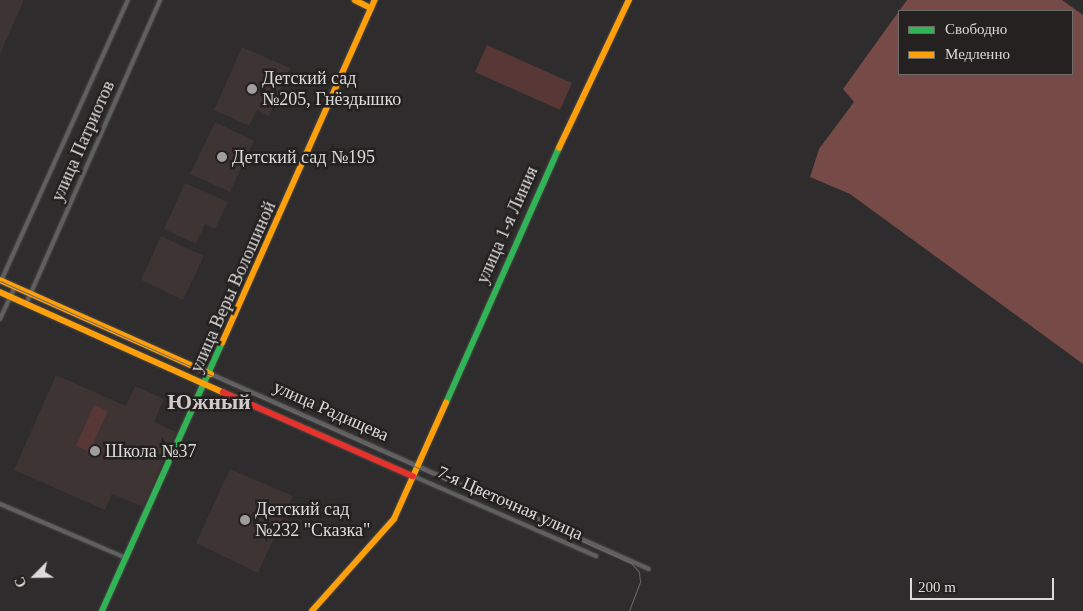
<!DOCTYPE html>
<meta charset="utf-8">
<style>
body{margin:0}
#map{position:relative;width:1083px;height:611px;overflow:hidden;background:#2e2c2c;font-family:Georgia,serif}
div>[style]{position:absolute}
.built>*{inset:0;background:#3d3433}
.green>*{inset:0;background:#583836}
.forest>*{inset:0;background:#764a46}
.roads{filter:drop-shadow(0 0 1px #4a4848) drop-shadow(0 0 1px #4a4848)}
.street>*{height:4px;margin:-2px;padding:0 2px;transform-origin:2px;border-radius:2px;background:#616060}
.fast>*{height:5.5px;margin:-2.75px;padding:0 2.75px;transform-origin:2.75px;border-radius:2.75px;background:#30b455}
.slow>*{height:5.5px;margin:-2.75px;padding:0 2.75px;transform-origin:2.75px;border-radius:2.75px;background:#ff9f0a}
.jam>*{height:5.5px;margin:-2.75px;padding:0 2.75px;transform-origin:2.75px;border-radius:2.75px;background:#e5322d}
.tram>*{height:1px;margin:-0.5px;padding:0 0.5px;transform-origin:0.5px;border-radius:0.5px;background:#6b6a6a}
.dots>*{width:14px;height:14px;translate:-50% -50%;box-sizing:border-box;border:2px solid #252121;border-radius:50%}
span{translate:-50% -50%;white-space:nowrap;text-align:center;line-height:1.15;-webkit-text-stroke:5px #252121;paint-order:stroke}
.poi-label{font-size:18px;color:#dcdada}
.left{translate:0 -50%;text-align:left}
.street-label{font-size:18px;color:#dcdada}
.district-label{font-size:22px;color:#d0cbca;font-weight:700}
.legend{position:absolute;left:898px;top:10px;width:175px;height:65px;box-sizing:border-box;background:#252121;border:1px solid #6e6b6b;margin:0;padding:6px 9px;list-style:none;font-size:15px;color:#dcdada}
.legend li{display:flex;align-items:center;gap:10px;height:25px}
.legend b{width:25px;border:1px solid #6e6b6b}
.north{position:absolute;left:10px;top:551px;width:50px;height:50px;-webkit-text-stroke:4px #252121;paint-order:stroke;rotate:247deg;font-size:14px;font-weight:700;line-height:20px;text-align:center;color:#dcdada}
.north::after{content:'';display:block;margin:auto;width:18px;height:22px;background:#dcdada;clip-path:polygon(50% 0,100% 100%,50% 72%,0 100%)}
.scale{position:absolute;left:910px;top:578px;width:144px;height:22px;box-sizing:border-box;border:2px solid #dcdada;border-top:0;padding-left:6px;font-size:15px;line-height:18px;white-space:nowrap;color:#dcdada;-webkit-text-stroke:4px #252121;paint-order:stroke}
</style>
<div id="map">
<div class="built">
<i style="clip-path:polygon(0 0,24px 0,0 54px)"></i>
<i style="clip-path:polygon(242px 47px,290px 68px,269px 116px,257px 110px,249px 126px,214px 110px)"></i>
<i style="clip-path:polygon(215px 122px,254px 141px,230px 192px,190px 174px)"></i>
<i style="clip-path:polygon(185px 183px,228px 202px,215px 229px,205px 224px,196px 244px,164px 229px)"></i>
<i style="clip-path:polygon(161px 236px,204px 256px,183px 300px,141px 280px)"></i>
<i style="clip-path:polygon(56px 375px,126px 406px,135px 386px,164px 399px,154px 422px,176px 432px,143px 507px,112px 494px,105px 510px,14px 470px)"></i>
<i style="clip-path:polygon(230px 469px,293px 496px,258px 573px,196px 543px)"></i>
</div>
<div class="green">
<i style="clip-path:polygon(487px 45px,572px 83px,560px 110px,475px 72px)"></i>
<i style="clip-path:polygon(94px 405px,108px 411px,89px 452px,76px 446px)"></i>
</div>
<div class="forest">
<i style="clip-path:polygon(evenodd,907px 0,1062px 0,1083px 15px,1083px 364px,850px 194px,810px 177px,819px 149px,854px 102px,843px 89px,907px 0,899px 11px,1072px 11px,1072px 74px,899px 74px,899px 11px)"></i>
</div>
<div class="roads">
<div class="street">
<i style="left:1px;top:281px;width:308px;rotate:-65.7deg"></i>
<i style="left:26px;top:304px;width:332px;rotate:-66.2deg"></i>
<i style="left:0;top:319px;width:35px;rotate:-65deg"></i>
<i style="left:211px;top:374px;width:479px;rotate:24deg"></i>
<i style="left:413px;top:476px;width:200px;rotate:23.6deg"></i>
<i style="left:0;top:504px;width:137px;rotate:23.2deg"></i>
</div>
<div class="fast">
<i style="left:446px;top:403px;width:279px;rotate:-66.1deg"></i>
<i style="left:102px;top:611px;width:294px;rotate:-65.9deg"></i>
</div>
<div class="slow">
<i style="left:355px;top:0;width:18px;rotate:27deg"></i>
<i style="left:559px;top:148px;width:164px;rotate:-64.7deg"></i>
<i style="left:0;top:280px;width:231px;rotate:24deg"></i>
<i style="left:0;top:292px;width:244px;rotate:24.2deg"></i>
<i style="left:222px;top:343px;width:376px;rotate:-66deg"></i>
<i style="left:312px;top:611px;width:123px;rotate:-48.3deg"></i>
<i style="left:394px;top:519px;width:127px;rotate:-65.9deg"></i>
</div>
<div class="jam">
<i style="left:223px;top:392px;width:208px;rotate:23.9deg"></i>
</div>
</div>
<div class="tram">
<i style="left:0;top:281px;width:691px;rotate:24.08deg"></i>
<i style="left:631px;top:563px;width:12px;rotate:48deg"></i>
<i style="left:639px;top:572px;width:10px;rotate:84deg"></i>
<i style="left:640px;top:582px;width:31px;rotate:111deg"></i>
</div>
<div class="dots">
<i style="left:252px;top:89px;background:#9f9d9d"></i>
<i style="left:222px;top:157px;background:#9f9d9d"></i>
<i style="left:95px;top:451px;background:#9f9d9d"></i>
<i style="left:245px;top:520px;background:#9f9d9d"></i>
</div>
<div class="poi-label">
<span class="left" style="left:262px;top:89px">Детский сад<br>№205, Гнёздышко</span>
<span class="left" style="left:232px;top:157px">Детский сад №195</span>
<span class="left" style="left:105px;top:451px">Школа №37</span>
<span class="left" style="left:255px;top:520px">Детский сад<br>№232 "Сказка"</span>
</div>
<div class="street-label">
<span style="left:83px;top:141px;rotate:-66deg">улица Патриотов</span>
<span style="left:507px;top:225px;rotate:-66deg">улица 1-я Линия</span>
<span style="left:233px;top:287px;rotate:-66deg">улица Веры Волошиной</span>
<span style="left:331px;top:411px;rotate:24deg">улица Радищева</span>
<span style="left:510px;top:503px;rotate:24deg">7-я Цветочная улица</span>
</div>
<div class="district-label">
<span style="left:209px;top:402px">Южный</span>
</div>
<ul class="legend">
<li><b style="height:6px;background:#30b455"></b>Свободно</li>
<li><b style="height:6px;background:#ff9f0a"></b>Медленно</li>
</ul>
<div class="north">С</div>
<div class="scale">200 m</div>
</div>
